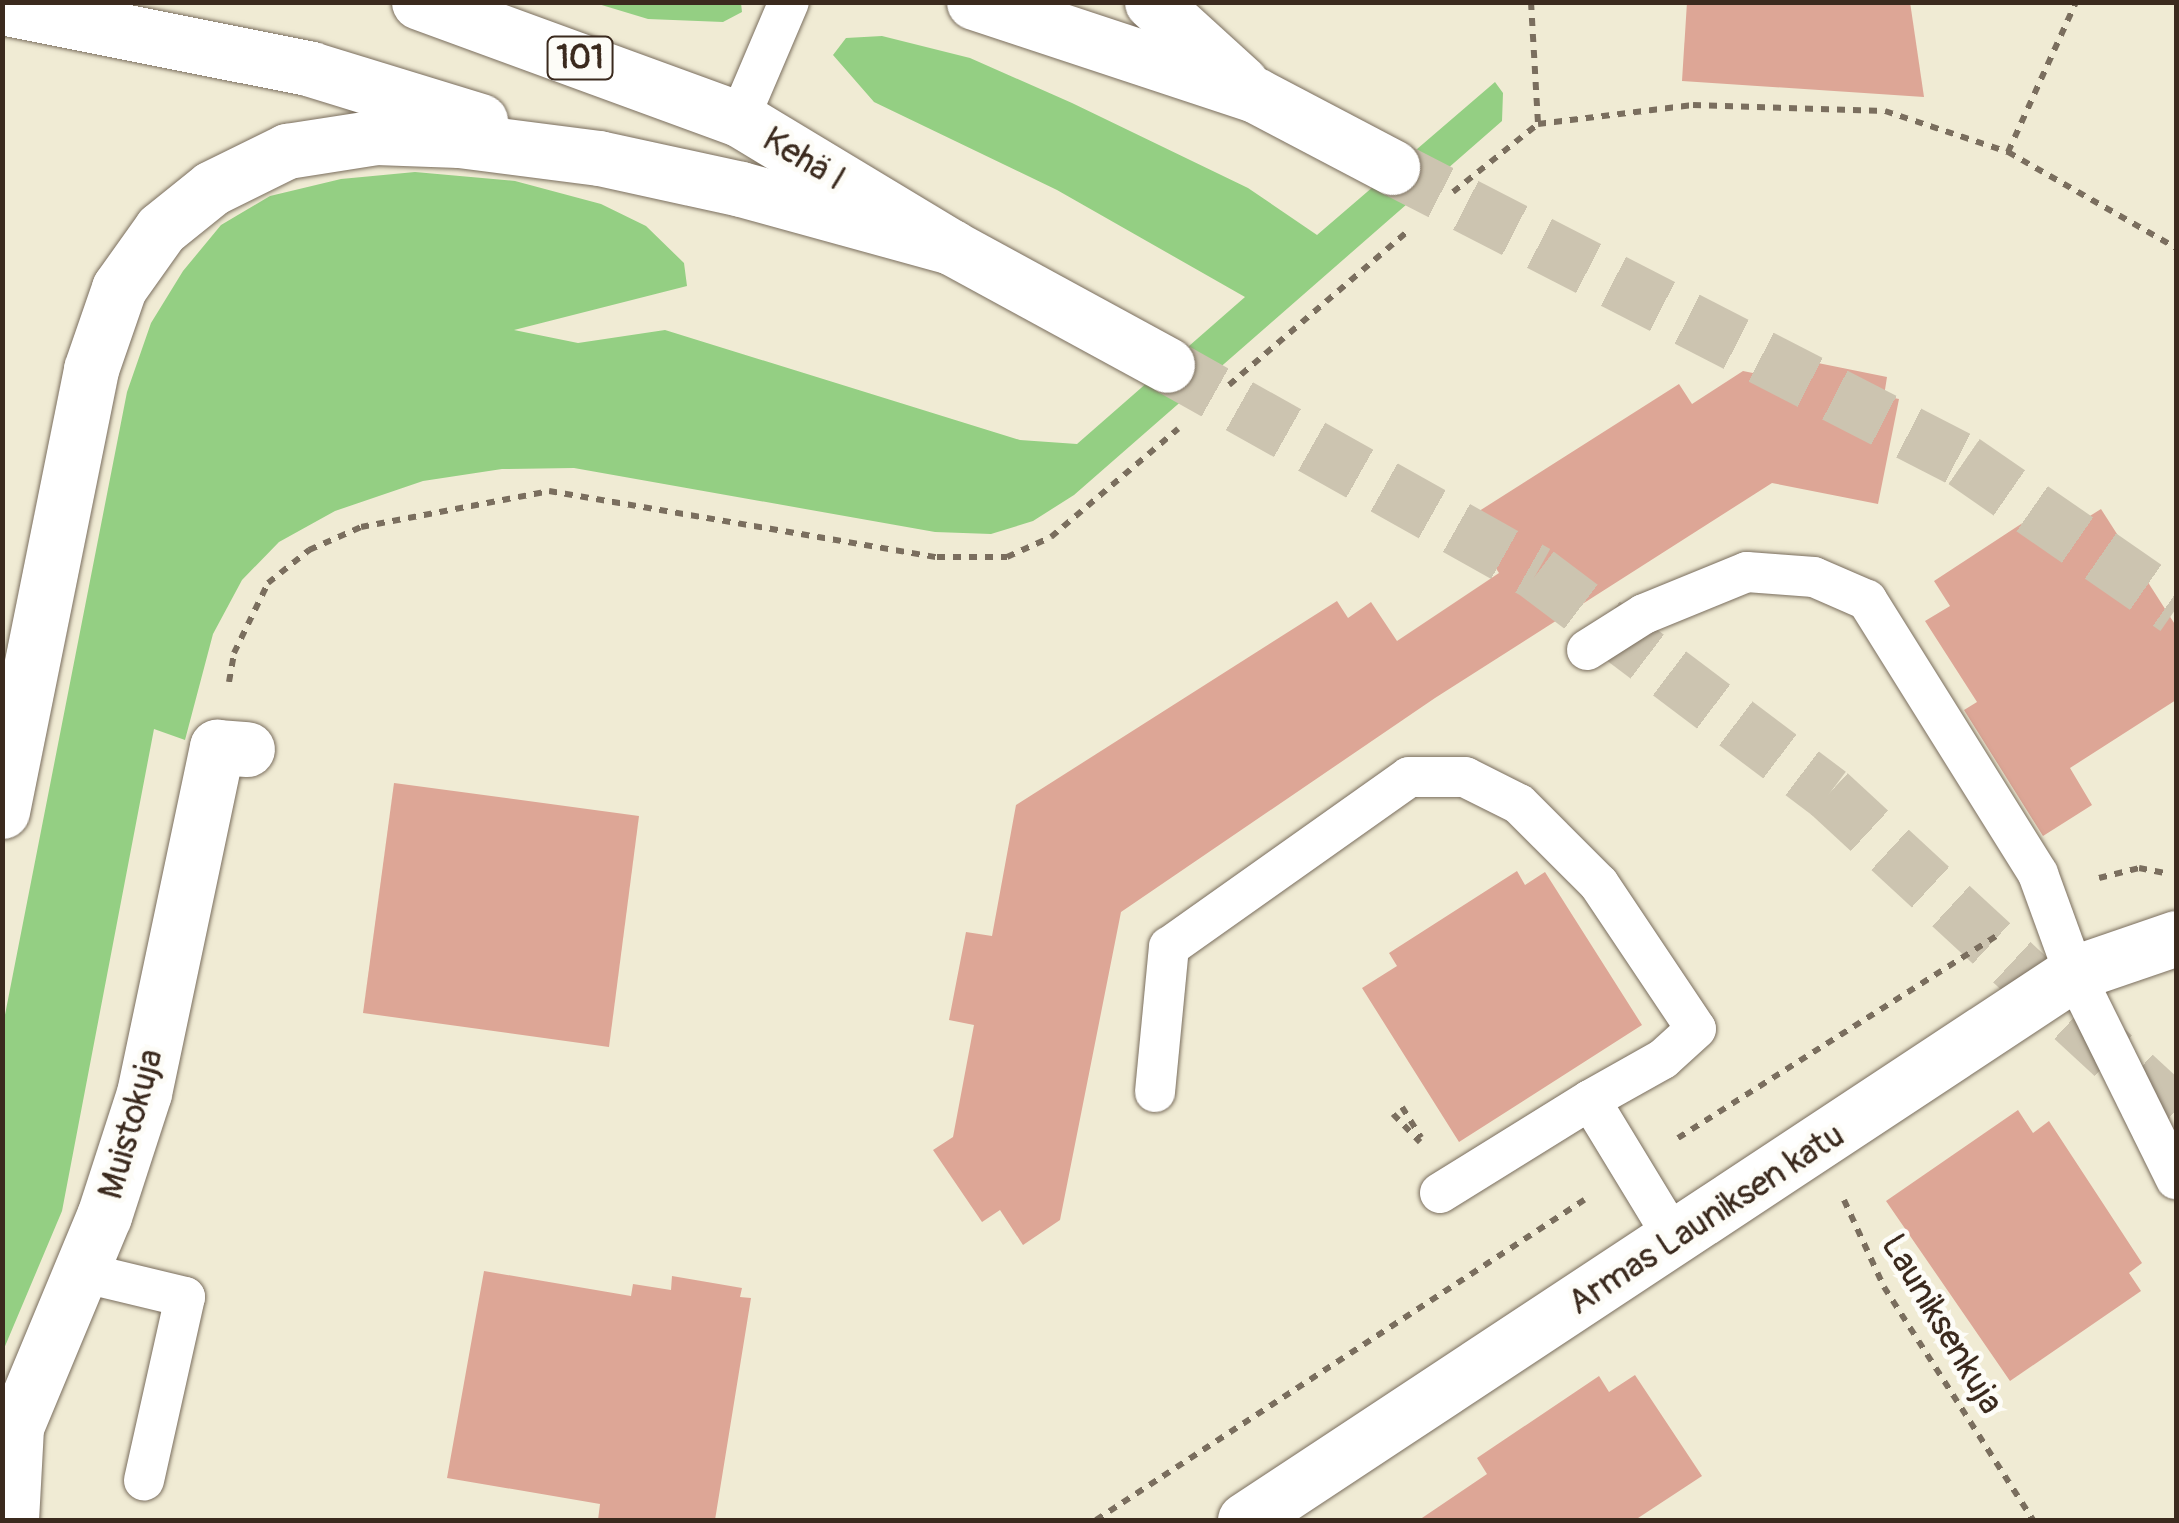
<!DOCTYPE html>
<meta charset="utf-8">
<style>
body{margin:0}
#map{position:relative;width:2179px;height:1523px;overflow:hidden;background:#f0ebd4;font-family:Pangolin,sans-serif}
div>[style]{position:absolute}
.green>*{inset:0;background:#94cf83}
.building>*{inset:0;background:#dda696}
.trunk-tunnel>*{height:55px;margin-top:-27.5px;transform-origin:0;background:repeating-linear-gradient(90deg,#ccc4b0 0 55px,transparent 0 83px)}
.path>*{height:6px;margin-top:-3px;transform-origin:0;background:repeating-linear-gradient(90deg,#7a6e5e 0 8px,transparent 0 16px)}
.roads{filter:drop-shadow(0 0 2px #7a6e5e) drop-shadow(0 0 2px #7a6e5e)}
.service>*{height:40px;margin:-20px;padding:0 20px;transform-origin:20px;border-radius:20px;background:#fff}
.minor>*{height:55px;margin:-27.5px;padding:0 27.5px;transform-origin:27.5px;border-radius:27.5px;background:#fff}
.trunk>*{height:55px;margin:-27.5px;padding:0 27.5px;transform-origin:27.5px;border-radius:27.5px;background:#fff}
span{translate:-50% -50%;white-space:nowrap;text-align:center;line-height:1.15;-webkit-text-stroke:10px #fdfcf7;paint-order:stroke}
.shield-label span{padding:2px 8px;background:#fdfcf7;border:2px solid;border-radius:8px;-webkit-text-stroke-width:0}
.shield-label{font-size:32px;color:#3b2a1e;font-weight:700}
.street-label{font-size:35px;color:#3b2a1e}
.frame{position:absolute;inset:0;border:5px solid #3b2a1e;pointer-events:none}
</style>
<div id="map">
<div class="green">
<i style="clip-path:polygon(595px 3px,741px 3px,742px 12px,723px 22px,648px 19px)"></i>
<i style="clip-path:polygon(882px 36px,970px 58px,1072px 103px,1248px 188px,1317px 235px,1495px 82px,1503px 93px,1502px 121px,1074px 495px,1033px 521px,991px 534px,935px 532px,574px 468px,502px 469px,423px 481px,335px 511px,279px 542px,242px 580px,213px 634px,185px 740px,154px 729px,62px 1211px,3px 1351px,3px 1025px,127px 392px,151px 323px,183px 271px,221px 225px,270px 196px,341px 179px,415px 172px,515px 181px,601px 204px,646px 226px,684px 263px,687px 286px,514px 330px,578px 343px,665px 330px,1020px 440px,1077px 444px,1245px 297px,1057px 190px,874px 102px,833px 55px,846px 38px)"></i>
</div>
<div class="building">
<i style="clip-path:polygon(1687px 2px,1910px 2px,1924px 97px,1682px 81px)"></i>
<i style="clip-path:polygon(1808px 361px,1887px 377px,1884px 396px,1899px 399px,1878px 504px,1772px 483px,1435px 698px,1121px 912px,1060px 1220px,1023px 1245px,1000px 1210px,982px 1222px,933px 1150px,953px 1137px,974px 1025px,949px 1020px,966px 932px,992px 936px,1016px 805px,1337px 601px,1348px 618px,1371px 602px,1397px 641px,1499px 573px,1465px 520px,1679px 384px,1692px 404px,1743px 371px,1803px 383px)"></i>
<i style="clip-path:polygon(2053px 503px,2069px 529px,2101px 509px,2176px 626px,2176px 700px,2070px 768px,2092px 805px,2043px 836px,1964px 710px,1977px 702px,1925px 621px,1950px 606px,1934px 581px)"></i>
<i style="clip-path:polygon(394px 783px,639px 816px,609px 1047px,363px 1013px)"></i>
<i style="clip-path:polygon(1517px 871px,1525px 885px,1545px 872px,1642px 1025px,1459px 1142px,1362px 988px,1397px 966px,1389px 953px)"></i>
<i style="clip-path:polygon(2018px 1110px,2033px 1133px,2049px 1121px,2142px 1263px,2129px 1273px,2141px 1291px,2010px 1381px,1886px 1201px)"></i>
<i style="clip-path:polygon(484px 1271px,631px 1296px,633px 1284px,671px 1290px,672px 1276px,742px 1288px,740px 1297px,751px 1298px,715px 1520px,598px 1520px,600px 1504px,447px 1478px)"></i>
<i style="clip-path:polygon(1635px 1375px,1702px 1476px,1635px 1520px,1419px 1520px,1487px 1474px,1477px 1458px,1599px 1376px,1609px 1392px)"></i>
</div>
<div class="trunk-tunnel">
<i style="left:1392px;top:167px;width:643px;rotate:27.2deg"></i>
<i style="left:1964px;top:461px;width:258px;rotate:34.7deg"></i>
<i style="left:1167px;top:365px;width:424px;rotate:29.3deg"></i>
<i style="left:1537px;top:573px;width:366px;rotate:37deg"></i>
<i style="left:1829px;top:793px;width:472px;rotate:42.7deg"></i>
</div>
<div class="path">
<i style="left:1531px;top:2px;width:122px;rotate:86.7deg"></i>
<i style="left:2008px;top:152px;width:165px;rotate:-65.6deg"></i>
<i style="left:1453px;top:192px;width:109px;rotate:-38.7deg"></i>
<i style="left:1538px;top:124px;width:156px;rotate:-7deg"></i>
<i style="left:1693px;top:105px;width:192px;rotate:1.8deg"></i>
<i style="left:1885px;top:111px;width:130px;rotate:18.4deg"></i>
<i style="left:2008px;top:152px;width:193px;rotate:29.7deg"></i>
<i style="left:1229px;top:385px;width:238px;rotate:-40.7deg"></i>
<i style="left:229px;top:682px;width:29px;rotate:-80deg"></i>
<i style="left:234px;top:653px;width:78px;rotate:-64.1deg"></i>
<i style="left:268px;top:583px;width:53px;rotate:-38.8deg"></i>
<i style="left:309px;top:550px;width:57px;rotate:-23.9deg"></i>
<i style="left:361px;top:527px;width:191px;rotate:-10.8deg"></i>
<i style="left:549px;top:491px;width:394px;rotate:9.7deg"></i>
<i style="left:937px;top:557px;width:70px"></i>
<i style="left:1007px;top:557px;width:48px;rotate:-24.4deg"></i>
<i style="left:1051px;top:537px;width:167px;rotate:-40.4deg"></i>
<i style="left:2099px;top:878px;width:41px;rotate:-14deg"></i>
<i style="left:2139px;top:868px;width:25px;rotate:11deg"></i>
<i style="left:1402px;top:1107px;width:36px;rotate:58deg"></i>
<i style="left:1393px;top:1114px;width:39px;rotate:46deg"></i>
<i style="left:1678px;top:1138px;width:383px;rotate:-32.4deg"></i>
<i style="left:1844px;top:1200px;width:96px;rotate:65.3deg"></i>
<i style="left:1884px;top:1287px;width:277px;rotate:57.4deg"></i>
<i style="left:1096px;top:1520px;width:584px;rotate:-33.25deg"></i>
</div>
<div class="roads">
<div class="service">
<i style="left:739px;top:119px;width:127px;rotate:-66.9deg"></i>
<i style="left:1587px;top:650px;width:67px;rotate:-32.3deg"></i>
<i style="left:1644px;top:614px;width:111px;rotate:-22.2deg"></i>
<i style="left:1747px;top:572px;width:67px;rotate:4.3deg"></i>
<i style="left:1814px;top:577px;width:58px;rotate:23.5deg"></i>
<i style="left:1867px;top:600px;width:323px;rotate:58deg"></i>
<i style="left:2038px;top:874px;width:105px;rotate:70deg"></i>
<i style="left:2074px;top:973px;width:230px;rotate:63.7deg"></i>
<i style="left:1155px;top:1092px;width:146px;rotate:-84.5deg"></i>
<i style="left:1169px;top:947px;width:294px;rotate:-35.3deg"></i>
<i style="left:1409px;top:777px;width:56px"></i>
<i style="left:1465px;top:777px;width:60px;rotate:26.6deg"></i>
<i style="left:1519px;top:804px;width:113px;rotate:45deg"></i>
<i style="left:1599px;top:884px;width:174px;rotate:56.2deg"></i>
<i style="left:1696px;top:1029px;width:45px;rotate:137.7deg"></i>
<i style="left:1663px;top:1059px;width:84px;rotate:150.7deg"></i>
<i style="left:1440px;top:1193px;width:176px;rotate:-31.8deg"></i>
<i style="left:1590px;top:1100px;width:164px;rotate:58.7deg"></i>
<i style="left:81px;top:1272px;width:107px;rotate:13.5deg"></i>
<i style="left:185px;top:1297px;width:188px;rotate:102.6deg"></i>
</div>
<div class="minor">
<i style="left:11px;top:1520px;width:93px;rotate:-86.9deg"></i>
<i style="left:16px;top:1427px;width:229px;rotate:-67.4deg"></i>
<i style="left:104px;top:1216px;width:129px;rotate:-72deg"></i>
<i style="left:144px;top:1093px;width:354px;rotate:-78.1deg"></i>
<i style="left:217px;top:747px;width:30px;rotate:4deg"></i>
<i style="left:1245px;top:1520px;width:993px;rotate:-33.42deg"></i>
<i style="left:2074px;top:973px;width:108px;rotate:-18.9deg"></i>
</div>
<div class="trunk">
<i style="left:419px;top:2px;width:341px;rotate:20.1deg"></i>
<i style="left:739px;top:119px;width:248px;rotate:31.1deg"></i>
<i style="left:951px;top:247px;width:246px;rotate:28.6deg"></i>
<i style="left:974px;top:2px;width:296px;rotate:18.3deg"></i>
<i style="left:1255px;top:95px;width:155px;rotate:27.7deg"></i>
<i style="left:1152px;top:2px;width:120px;rotate:42.3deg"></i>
<i style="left:2px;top:7px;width:315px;rotate:11.3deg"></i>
<i style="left:311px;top:69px;width:177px;rotate:17.1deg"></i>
<i style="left:2px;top:811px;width:451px;rotate:-78.6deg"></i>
<i style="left:91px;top:369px;width:86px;rotate:-70.9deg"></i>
<i style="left:119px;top:288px;width:72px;rotate:-54.6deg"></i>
<i style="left:161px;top:229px;width:65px;rotate:-38.8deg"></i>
<i style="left:212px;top:188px;width:84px;rotate:-26.3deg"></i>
<i style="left:287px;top:151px;width:90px;rotate:-8.9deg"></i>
<i style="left:376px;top:137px;width:83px;rotate:2.1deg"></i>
<i style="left:459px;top:140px;width:141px;rotate:7.3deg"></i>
<i style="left:599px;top:158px;width:145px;rotate:12.3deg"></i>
<i style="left:741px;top:189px;width:218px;rotate:15.4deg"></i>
</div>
</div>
<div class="shield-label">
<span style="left:580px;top:58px">101</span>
</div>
<div class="street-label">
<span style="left:804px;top:159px;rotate:31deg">Kehä I</span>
<span style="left:131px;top:1124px;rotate:-74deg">Muistokuja</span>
<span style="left:1706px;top:1219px;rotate:-33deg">Armas Launiksen katu</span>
<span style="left:1942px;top:1324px;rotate:59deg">Launiksenkuja</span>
</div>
<div class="frame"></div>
</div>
